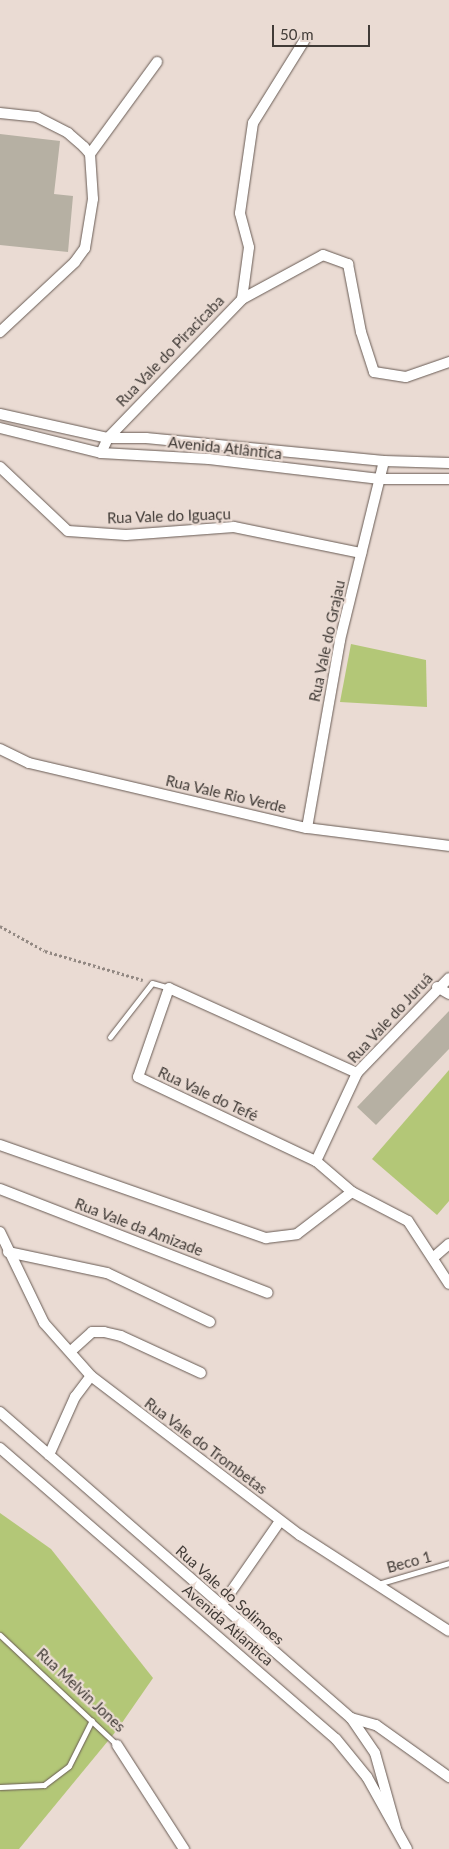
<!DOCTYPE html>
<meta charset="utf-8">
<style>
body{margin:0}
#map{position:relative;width:449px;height:1849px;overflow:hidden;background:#eadbd3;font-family:Lato,sans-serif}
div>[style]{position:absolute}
.green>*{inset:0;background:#b3c777}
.building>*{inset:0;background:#b6b0a3}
.path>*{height:2.5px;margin-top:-1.25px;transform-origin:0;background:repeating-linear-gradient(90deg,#938983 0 2.5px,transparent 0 5px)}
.roads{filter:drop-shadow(0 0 1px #685b54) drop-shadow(0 0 1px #685b54)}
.lane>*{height:5px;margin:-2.5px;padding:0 2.5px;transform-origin:2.5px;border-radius:2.5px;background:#fff}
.street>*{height:10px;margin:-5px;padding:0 5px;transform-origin:5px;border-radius:5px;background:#fff}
span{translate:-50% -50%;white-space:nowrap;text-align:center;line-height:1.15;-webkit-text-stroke:4.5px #eadbd3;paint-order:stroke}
.street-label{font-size:15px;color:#413b37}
.scale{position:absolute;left:272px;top:25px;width:98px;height:22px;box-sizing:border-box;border:2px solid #413b37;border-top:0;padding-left:6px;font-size:15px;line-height:18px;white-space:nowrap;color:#413b37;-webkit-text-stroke:4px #eadbd3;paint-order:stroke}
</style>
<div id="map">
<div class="green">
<i style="clip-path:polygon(351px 644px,426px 660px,427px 707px,340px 702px)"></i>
<i style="clip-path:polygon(449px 1070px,449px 1201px,437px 1215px,372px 1159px)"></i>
<i style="clip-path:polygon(0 1513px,51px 1549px,153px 1678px,117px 1730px,19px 1849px,0 1849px)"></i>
</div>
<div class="building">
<i style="clip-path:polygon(0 134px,60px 141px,54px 194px,73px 196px,68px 252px,0 245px)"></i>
<i style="clip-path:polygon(449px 1011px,449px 1049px,376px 1125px,357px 1107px)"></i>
</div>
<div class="path">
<i style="left:0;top:926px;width:51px;rotate:29.1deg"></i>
<i style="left:45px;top:951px;width:102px;rotate:16.5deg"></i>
</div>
<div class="roads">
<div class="lane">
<i style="left:110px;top:1037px;width:68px;rotate:-52.1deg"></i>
<i style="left:152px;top:983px;width:18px;rotate:16deg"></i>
<i style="left:378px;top:1584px;width:74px;rotate:-16.5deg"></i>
<i style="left:0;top:1635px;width:161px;rotate:43.2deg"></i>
<i style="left:0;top:1787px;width:44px;rotate:-2.6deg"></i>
<i style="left:44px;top:1785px;width:31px;rotate:-37deg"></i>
<i style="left:69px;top:1766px;width:51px;rotate:-63.4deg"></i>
</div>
<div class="street">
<i style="left:0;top:113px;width:37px;rotate:6deg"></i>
<i style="left:37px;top:117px;width:35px;rotate:27deg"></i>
<i style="left:68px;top:133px;width:21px;rotate:41deg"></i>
<i style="left:84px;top:147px;width:9px;rotate:49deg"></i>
<i style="left:90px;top:154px;width:45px;rotate:86.2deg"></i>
<i style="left:93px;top:199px;width:50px;rotate:99.3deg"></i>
<i style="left:85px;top:248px;width:17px;rotate:126deg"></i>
<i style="left:75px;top:262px;width:103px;rotate:137deg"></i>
<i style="left:90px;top:154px;width:114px;rotate:-53.9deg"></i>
<i style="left:242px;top:299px;width:92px;rotate:-28.5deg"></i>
<i style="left:323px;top:255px;width:27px;rotate:20deg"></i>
<i style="left:348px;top:264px;width:69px;rotate:79.2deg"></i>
<i style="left:361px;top:332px;width:42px;rotate:72deg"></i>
<i style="left:374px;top:372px;width:32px;rotate:9deg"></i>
<i style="left:406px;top:377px;width:46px;rotate:-19.2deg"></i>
<i style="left:0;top:414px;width:111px;rotate:12.5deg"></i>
<i style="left:108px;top:438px;width:38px"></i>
<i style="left:146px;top:438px;width:239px;rotate:5.5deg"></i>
<i style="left:384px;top:461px;width:65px;rotate:1.8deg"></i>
<i style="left:0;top:428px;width:104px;rotate:13.9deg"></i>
<i style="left:101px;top:453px;width:108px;rotate:3.2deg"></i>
<i style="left:209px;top:459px;width:172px;rotate:6.7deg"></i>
<i style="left:380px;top:479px;width:69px"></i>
<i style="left:101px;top:453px;width:17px;rotate:-65deg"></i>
<i style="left:108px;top:438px;width:193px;rotate:-46deg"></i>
<i style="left:242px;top:299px;width:52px;rotate:-82.3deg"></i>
<i style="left:249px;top:247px;width:35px;rotate:-105deg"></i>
<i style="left:240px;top:213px;width:91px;rotate:-81.8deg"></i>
<i style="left:253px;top:123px;width:97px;rotate:-58.1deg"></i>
<i style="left:0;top:467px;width:93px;rotate:43.3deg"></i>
<i style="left:68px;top:531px;width:58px;rotate:3.9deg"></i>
<i style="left:126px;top:535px;width:108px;rotate:-4.2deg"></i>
<i style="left:234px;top:527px;width:130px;rotate:11.6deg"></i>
<i style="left:0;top:749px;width:32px;rotate:26deg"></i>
<i style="left:29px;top:763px;width:285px;rotate:13.2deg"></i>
<i style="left:307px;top:828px;width:143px;rotate:7.2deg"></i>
<i style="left:307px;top:828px;width:191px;rotate:-80deg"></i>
<i style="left:340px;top:640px;width:184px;rotate:-76.2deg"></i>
<i style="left:437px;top:987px;width:14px;rotate:30deg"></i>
<i style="left:357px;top:1073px;width:206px;rotate:-155.7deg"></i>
<i style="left:169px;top:988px;width:94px;rotate:109.2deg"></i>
<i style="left:138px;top:1077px;width:197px;rotate:25.3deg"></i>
<i style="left:316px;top:1161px;width:48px;rotate:40.7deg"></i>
<i style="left:352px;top:1192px;width:63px;rotate:27.4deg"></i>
<i style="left:408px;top:1221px;width:75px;rotate:56.9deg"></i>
<i style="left:0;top:1145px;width:282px;rotate:19.3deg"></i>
<i style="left:266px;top:1238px;width:31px;rotate:-7deg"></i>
<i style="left:297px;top:1234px;width:69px;rotate:-37.4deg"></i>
<i style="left:316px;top:1161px;width:97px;rotate:-65deg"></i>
<i style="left:357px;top:1073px;width:132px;rotate:-45.9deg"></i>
<i style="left:0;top:1189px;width:287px;rotate:21.2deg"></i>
<i style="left:0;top:1232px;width:101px;rotate:64.2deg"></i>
<i style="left:44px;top:1323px;width:71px;rotate:48.4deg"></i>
<i style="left:91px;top:1376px;width:263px;rotate:37.3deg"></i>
<i style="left:300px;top:1535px;width:177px;rotate:32.8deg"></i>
<i style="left:8px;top:1252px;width:101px;rotate:12deg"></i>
<i style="left:107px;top:1273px;width:114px;rotate:25.4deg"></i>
<i style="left:434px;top:1257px;width:20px;rotate:-41deg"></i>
<i style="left:71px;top:1351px;width:28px;rotate:-42deg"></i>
<i style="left:92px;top:1332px;width:12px"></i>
<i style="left:104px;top:1332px;width:17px;rotate:13deg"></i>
<i style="left:121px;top:1336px;width:88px;rotate:24.8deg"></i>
<i style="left:0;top:1412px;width:466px;rotate:41.1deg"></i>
<i style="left:351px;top:1718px;width:42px;rotate:55.6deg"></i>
<i style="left:375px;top:1753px;width:78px;rotate:74.4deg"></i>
<i style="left:0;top:1448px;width:444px;rotate:40.9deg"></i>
<i style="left:336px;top:1739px;width:49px;rotate:50.8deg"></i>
<i style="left:367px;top:1777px;width:82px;rotate:60.9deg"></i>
<i style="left:49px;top:1455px;width:64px;rotate:-65.9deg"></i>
<i style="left:75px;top:1397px;width:26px;rotate:-53deg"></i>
<i style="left:221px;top:1606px;width:103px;rotate:-55.2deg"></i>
<i style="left:351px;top:1718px;width:26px;rotate:16deg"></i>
<i style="left:376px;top:1725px;width:90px;rotate:35.5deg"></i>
<i style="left:117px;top:1745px;width:124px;rotate:57.2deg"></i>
</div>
</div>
<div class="street-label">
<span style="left:170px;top:351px;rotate:-46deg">Rua Vale do Piracicaba</span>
<span style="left:225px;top:448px;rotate:6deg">Avenida Atlântica</span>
<span style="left:169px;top:516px;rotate:-2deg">Rua Vale do Iguaçu</span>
<span style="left:327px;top:641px;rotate:-78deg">Rua Vale do Grajau</span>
<span style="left:226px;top:794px;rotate:13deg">Rua Vale Rio Verde</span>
<span style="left:390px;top:1018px;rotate:-47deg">Rua Vale do Juruá</span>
<span style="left:208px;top:1094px;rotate:25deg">Rua Vale do Tefé</span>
<span style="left:139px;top:1227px;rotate:21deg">Rua Vale da Amizade</span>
<span style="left:206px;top:1446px;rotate:37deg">Rua Vale do Trombetas</span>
<span style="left:409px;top:1562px;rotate:-15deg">Beco 1</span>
<span style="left:230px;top:1595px;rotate:42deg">Rua Vale do Solimoes</span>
<span style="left:228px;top:1625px;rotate:41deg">Avenida Atlantica</span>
<span style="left:81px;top:1690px;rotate:43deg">Rua Melvin Jones</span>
</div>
<div class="scale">50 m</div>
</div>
